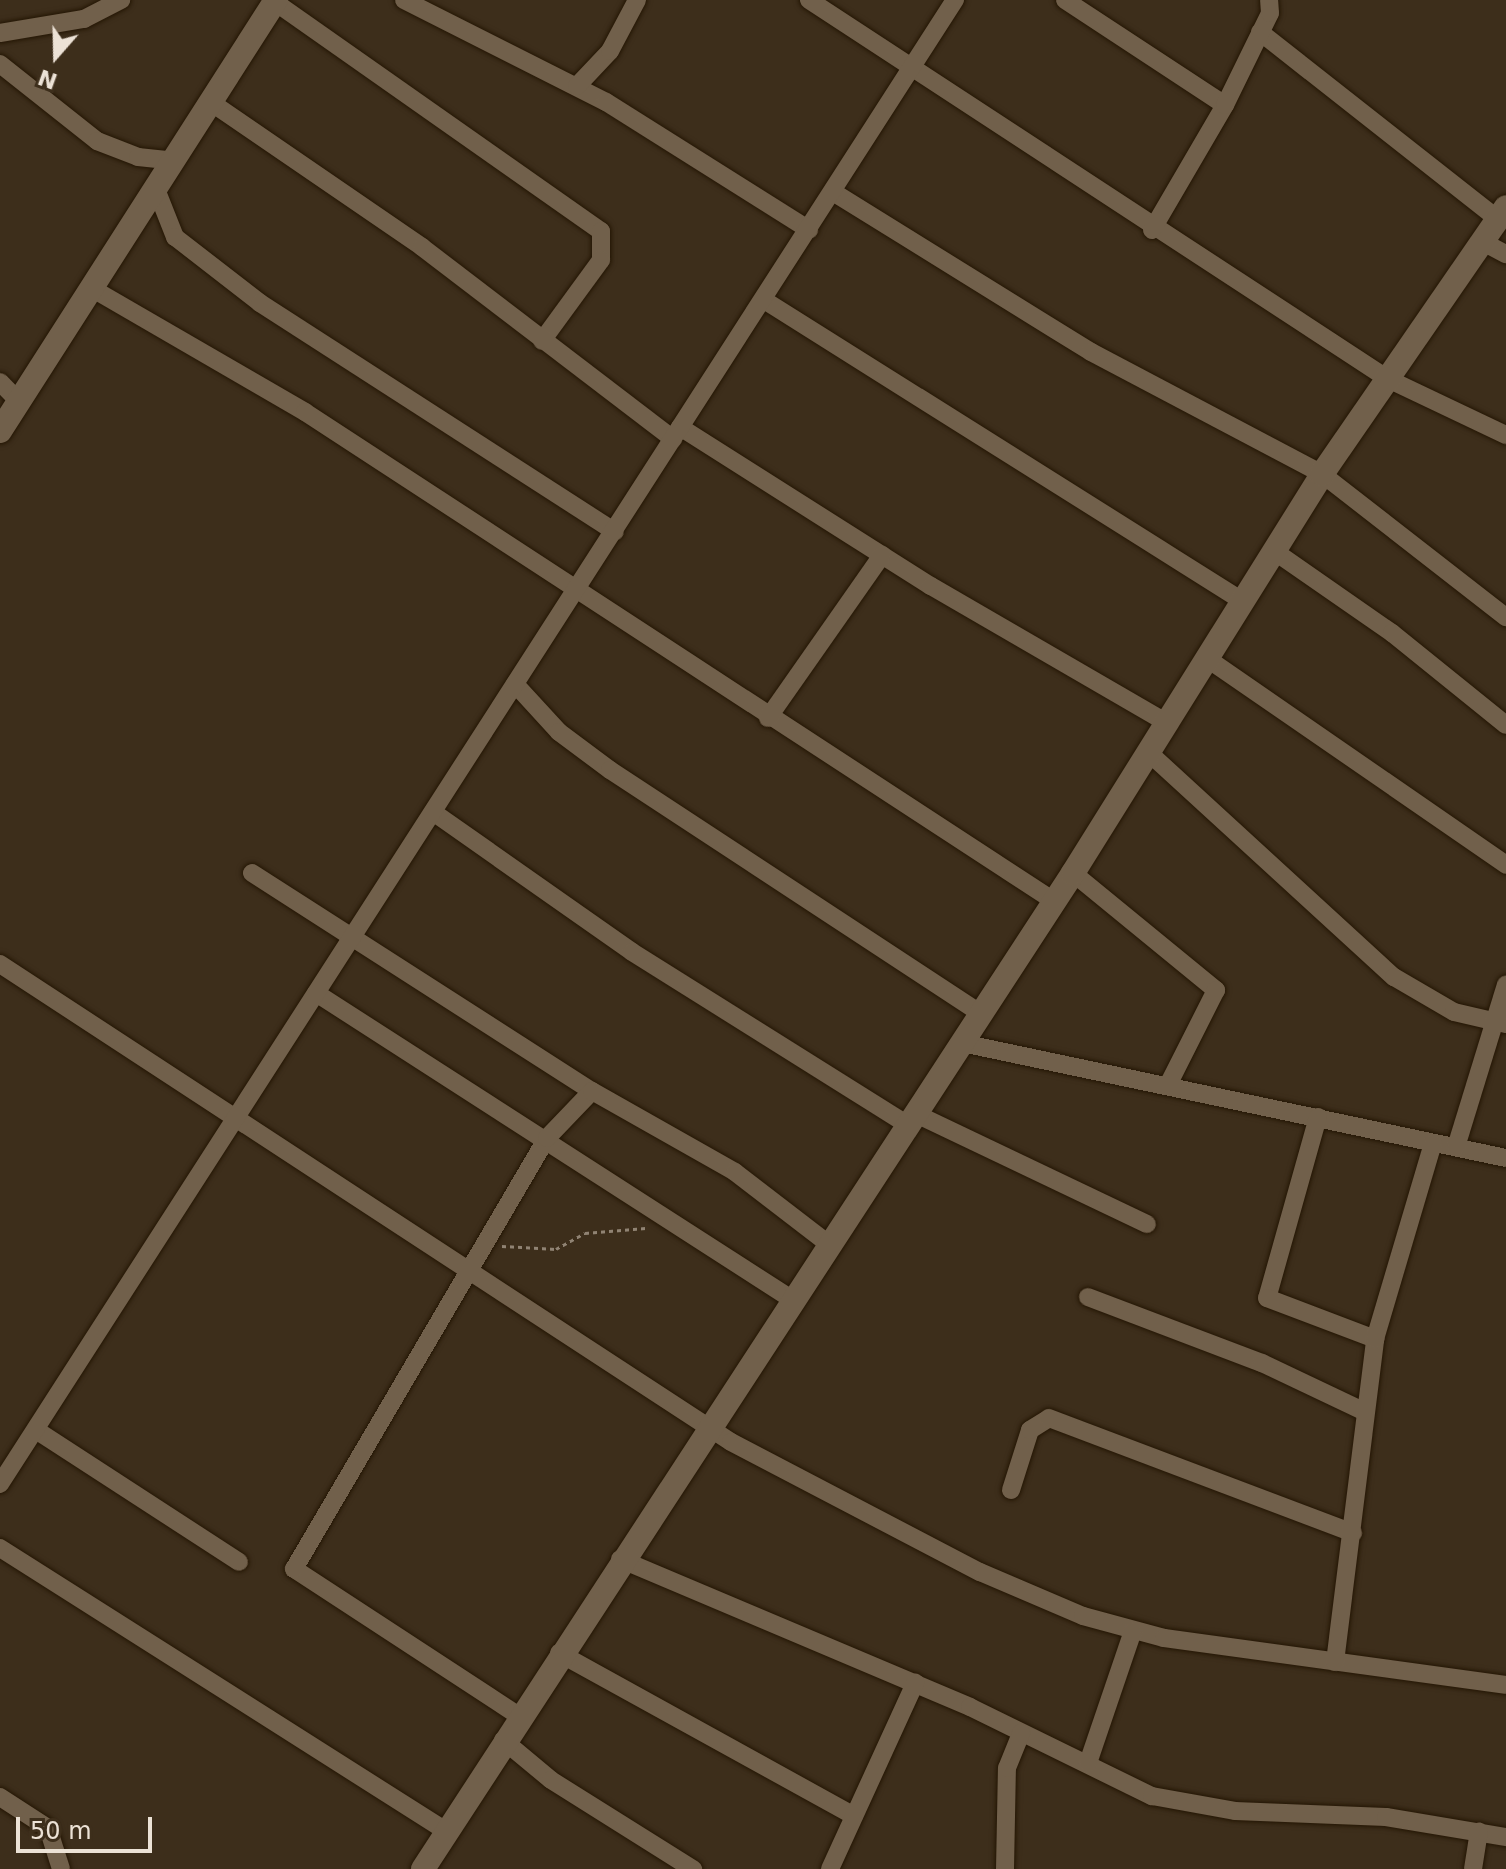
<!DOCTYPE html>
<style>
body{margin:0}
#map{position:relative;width:1506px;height:1869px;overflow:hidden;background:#3d2e1b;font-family:"DejaVu Sans",sans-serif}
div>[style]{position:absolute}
.path>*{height:3px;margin-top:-1.5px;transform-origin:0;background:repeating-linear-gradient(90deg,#908373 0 4px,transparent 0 8px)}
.roads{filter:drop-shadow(0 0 2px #241604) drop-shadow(0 0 2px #241604)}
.street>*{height:18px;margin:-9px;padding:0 9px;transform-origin:9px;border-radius:9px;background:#71604b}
.secondary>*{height:24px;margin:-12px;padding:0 12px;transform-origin:12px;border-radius:12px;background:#71604b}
span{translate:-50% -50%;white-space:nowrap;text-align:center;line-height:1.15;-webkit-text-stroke:7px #3d2e1b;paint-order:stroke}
.north{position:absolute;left:16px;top:16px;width:80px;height:80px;-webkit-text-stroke:6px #3d2e1b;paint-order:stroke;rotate:200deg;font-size:22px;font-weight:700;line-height:32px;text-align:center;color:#ece2d6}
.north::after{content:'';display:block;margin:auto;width:28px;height:36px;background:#ece2d6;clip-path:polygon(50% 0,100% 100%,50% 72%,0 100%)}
.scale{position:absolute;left:16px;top:1817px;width:136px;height:36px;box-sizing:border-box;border:4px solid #ece2d6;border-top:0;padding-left:10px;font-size:24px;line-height:28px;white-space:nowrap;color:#ece2d6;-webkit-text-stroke:6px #3d2e1b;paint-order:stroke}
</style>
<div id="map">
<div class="path">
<i style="left:502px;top:1246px;width:54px;rotate:3.2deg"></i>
<i style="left:556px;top:1249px;width:33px;rotate:-29deg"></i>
<i style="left:585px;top:1233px;width:61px;rotate:-4.7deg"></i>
</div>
<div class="roads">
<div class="street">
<i style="left:272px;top:0;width:402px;rotate:35.1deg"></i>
<i style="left:601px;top:231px;width:29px;rotate:90deg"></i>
<i style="left:601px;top:260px;width:100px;rotate:126.1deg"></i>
<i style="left:404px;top:0;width:226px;rotate:26.8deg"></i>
<i style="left:606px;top:102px;width:240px;rotate:32.2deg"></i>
<i style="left:809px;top:0;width:692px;rotate:33.21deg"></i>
<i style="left:1388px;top:379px;width:131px;rotate:25.4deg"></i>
<i style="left:1065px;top:0;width:191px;rotate:33.3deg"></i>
<i style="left:1260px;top:32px;width:303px;rotate:38.2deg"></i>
<i style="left:0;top:33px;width:85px;rotate:-9.5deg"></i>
<i style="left:84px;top:19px;width:42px;rotate:-27.2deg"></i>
<i style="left:0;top:64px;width:124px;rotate:38.4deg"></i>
<i style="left:97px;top:141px;width:44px;rotate:21.3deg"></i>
<i style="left:138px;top:157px;width:36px;rotate:6deg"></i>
<i style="left:577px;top:86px;width:48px;rotate:-46.7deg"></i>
<i style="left:610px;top:51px;width:58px;rotate:-62.1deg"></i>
<i style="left:212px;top:103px;width:255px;rotate:34.4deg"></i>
<i style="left:422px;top:247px;width:316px;rotate:37.4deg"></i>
<i style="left:156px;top:189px;width:52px;rotate:68.4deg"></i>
<i style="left:175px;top:237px;width:108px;rotate:37.8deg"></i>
<i style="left:260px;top:303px;width:422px;rotate:32.8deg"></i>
<i style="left:833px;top:192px;width:304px;rotate:31.8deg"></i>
<i style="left:1091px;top:352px;width:261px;rotate:27.8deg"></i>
<i style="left:1322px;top:474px;width:233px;rotate:37.9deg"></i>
<i style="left:1152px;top:230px;width:145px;rotate:-59.7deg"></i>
<i style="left:1225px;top:105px;width:102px;rotate:-63.9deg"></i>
<i style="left:1270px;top:13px;width:13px;rotate:-94deg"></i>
<i style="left:1483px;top:242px;width:26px;rotate:28deg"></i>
<i style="left:93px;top:289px;width:245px;rotate:30.1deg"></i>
<i style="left:305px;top:412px;width:894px;rotate:33.14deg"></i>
<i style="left:764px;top:300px;width:563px;rotate:32.17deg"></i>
<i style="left:0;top:382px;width:28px;rotate:46deg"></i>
<i style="left:680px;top:427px;width:297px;rotate:32.4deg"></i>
<i style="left:931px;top:586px;width:269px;rotate:30.1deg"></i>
<i style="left:1274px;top:551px;width:144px;rotate:34.8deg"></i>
<i style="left:1392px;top:633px;width:146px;rotate:38.9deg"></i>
<i style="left:1205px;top:657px;width:366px;rotate:34.6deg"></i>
<i style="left:515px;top:684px;width:65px;rotate:47.5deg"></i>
<i style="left:559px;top:732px;width:64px;rotate:36.7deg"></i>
<i style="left:610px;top:770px;width:444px;rotate:33.3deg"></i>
<i style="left:768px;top:718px;width:199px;rotate:-55deg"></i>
<i style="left:1147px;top:751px;width:335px;rotate:42.5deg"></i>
<i style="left:1394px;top:977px;width:69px;rotate:30.3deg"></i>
<i style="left:1454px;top:1012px;width:53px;rotate:13deg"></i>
<i style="left:433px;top:812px;width:243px;rotate:35.1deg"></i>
<i style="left:632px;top:952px;width:324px;rotate:32.1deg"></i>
<i style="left:252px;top:873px;width:404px;rotate:32.7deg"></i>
<i style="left:1073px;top:873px;width:185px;rotate:39.3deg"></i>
<i style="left:1216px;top:990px;width:104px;rotate:116.8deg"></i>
<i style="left:0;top:964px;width:873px;rotate:33.18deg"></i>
<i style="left:731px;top:1442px;width:281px;rotate:27.6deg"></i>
<i style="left:980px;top:1572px;width:112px;rotate:23.1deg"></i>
<i style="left:1083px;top:1616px;width:84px;rotate:15.2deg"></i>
<i style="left:1164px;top:1638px;width:345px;rotate:7.8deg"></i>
<i style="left:316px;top:993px;width:567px;rotate:32.77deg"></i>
<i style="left:962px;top:1043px;width:556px;rotate:11.94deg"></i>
<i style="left:914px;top:1113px;width:258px;rotate:25.5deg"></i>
<i style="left:1318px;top:1117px;width:188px;rotate:105.7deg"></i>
<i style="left:1267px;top:1298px;width:116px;rotate:20.8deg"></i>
<i style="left:1456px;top:1147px;width:170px;rotate:-72.9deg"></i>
<i style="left:1088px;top:1297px;width:186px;rotate:20.8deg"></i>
<i style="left:1262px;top:1363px;width:112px;rotate:25.4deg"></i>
<i style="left:36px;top:1430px;width:242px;rotate:33deg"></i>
<i style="left:0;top:1484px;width:1765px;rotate:-57.24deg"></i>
<i style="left:1011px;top:1490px;width:63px;rotate:-72.4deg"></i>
<i style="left:1030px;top:1430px;width:22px;rotate:-32deg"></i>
<i style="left:1049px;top:1418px;width:325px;rotate:20.7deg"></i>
<i style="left:0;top:1548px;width:528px;rotate:32.4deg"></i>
<i style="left:620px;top:1559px;width:380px;rotate:22.9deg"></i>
<i style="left:970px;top:1707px;width:203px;rotate:26.1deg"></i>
<i style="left:1152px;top:1796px;width:84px;rotate:10.2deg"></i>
<i style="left:1235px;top:1811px;width:151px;rotate:2.3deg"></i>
<i style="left:1386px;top:1817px;width:122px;rotate:9.5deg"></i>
<i style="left:559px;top:1653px;width:337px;rotate:28.9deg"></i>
<i style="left:1335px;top:1662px;width:325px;rotate:-82.9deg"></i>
<i style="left:1375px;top:1339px;width:204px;rotate:-73.5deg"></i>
<i style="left:519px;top:1716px;width:269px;rotate:-146.8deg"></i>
<i style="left:294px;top:1569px;width:500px;rotate:-59.6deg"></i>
<i style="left:547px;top:1138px;width:65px;rotate:-46.2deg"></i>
<i style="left:592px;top:1091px;width:164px;rotate:29.5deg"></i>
<i style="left:735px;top:1172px;width:115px;rotate:37.6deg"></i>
<i style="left:503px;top:1740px;width:62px;rotate:39.8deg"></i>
<i style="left:551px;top:1780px;width:168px;rotate:32.1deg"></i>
<i style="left:1088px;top:1763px;width:139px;rotate:-71.2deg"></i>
<i style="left:0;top:1797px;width:57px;rotate:32.9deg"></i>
<i style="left:48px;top:1828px;width:43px;rotate:72.4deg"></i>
<i style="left:830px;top:1869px;width:205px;rotate:-65.4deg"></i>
<i style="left:1005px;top:1869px;width:101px;rotate:-88.9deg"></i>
<i style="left:1007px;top:1768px;width:38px;rotate:-68deg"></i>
<i style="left:1473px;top:1869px;width:38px;rotate:-81deg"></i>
</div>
<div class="secondary">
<i style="left:0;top:431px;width:512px;rotate:-57.37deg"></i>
<i style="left:423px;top:1869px;width:1189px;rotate:-56.87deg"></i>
<i style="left:1073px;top:873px;width:470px;rotate:-58deg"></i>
<i style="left:1322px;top:474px;width:324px;rotate:-55.4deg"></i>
</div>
</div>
<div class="north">N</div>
<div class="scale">50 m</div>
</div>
